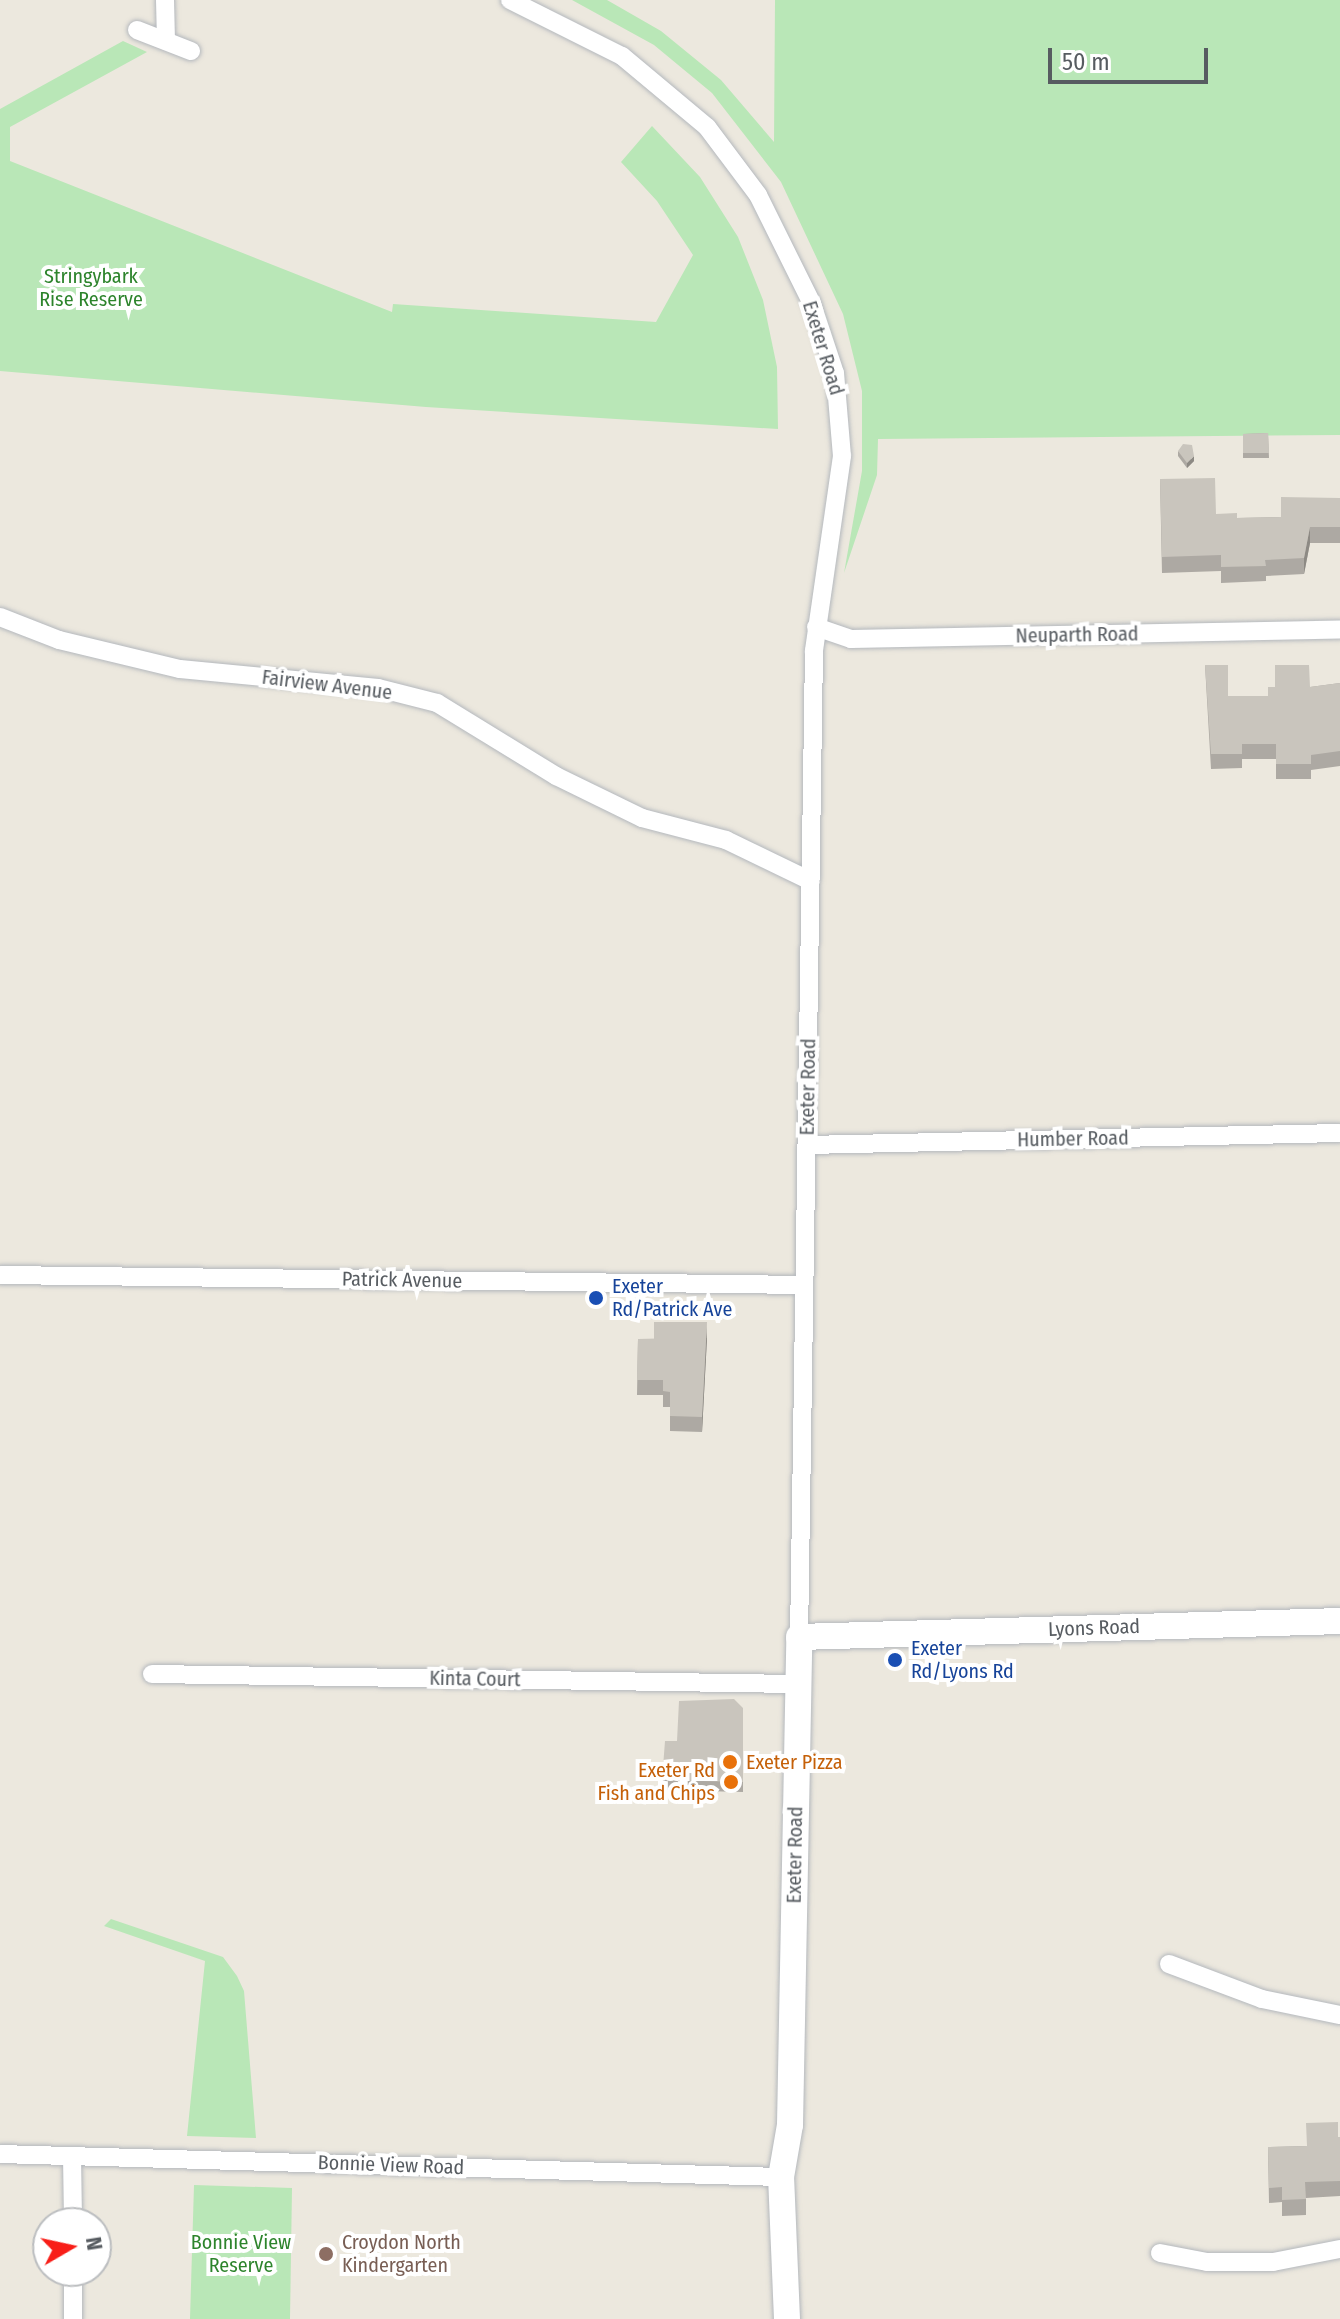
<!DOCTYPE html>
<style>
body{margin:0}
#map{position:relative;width:1340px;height:2319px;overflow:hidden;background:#ece8de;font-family:"Fira Sans Condensed",sans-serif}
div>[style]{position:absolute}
.green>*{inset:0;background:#b9e7b7}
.roads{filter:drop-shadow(0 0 2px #b4b8bd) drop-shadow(0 0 2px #b4b8bd)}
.street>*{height:18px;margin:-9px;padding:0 9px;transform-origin:9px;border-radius:9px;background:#fff}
.secondary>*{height:26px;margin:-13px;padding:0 13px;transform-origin:13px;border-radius:13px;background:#fff}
.wall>*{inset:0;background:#ada9a3}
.shaded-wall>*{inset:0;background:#8d8a84}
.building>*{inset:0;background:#c9c5bd}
.dots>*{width:22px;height:22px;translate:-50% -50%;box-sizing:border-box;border:4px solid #fff;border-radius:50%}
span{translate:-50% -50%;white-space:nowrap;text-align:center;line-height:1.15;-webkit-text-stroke:8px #fff;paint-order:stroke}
.park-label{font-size:20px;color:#2d842c}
.street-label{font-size:20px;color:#575c61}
.transit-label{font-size:20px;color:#164399}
.left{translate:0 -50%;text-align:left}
.food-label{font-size:20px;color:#c56008}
.right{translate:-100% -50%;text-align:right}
.education-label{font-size:20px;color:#785e54}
.north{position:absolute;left:32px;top:2207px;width:80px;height:80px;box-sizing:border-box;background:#fff;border:2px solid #bcbec0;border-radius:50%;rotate:81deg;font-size:22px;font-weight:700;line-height:32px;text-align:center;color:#575c61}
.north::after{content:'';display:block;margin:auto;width:28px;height:36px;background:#f81e18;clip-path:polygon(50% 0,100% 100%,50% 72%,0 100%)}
.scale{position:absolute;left:1048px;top:48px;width:160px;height:36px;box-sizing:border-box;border:4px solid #575c61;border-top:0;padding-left:10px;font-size:24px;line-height:28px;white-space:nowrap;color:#575c61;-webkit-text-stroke:6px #fff;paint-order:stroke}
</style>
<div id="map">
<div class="green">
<i style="clip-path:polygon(572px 0,607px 0,661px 31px,721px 80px,774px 142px,775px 0,1340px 0,1340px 435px,878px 439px,877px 475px,844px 573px,862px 471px,862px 391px,843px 314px,781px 182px,712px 93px,654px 45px)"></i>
<i style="clip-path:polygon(123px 41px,147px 52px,10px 127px,10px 161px,392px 312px,393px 304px,656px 322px,693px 255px,657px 201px,621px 162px,652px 126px,700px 177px,738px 237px,763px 300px,777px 367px,778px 429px,426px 407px,0 371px,0 109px)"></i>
<i style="clip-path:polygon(111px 1919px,223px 1957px,237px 1976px,244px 1991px,256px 2138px,187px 2136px,205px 1961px,104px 1926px)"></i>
<i style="clip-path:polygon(194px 2185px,292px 2188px,290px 2319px,190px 2319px)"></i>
</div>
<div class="roads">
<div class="street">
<i style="left:165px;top:0;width:41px;rotate:88.6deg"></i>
<i style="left:510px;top:0;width:125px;rotate:26.6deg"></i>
<i style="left:622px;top:56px;width:111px;rotate:39.9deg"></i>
<i style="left:707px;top:127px;width:85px;rotate:53.1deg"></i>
<i style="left:758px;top:195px;width:122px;rotate:63.6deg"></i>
<i style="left:812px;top:304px;width:73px;rotate:71.6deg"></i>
<i style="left:835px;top:373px;width:83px;rotate:85.2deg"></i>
<i style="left:842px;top:456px;width:197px;rotate:98.2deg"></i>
<i style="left:814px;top:651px;width:986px;rotate:90.87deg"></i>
<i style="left:137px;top:30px;width:58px;rotate:21.3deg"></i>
<i style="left:0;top:617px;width:63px;rotate:21.3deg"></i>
<i style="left:59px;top:640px;width:124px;rotate:13.5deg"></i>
<i style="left:180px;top:669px;width:199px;rotate:5.5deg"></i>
<i style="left:378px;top:688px;width:61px;rotate:14.3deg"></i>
<i style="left:437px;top:703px;width:140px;rotate:31.5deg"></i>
<i style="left:556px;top:776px;width:96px;rotate:26deg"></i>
<i style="left:642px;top:818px;width:87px;rotate:14.7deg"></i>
<i style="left:726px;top:840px;width:94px;rotate:25.8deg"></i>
<i style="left:816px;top:627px;width:37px;rotate:19deg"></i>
<i style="left:851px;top:639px;width:489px;rotate:-1.1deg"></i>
<i style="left:807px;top:1145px;width:533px;rotate:-1.29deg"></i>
<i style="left:0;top:1275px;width:804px;rotate:0.71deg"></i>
<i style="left:152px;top:1674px;width:646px;rotate:0.89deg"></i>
<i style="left:1169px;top:1964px;width:99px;rotate:20.6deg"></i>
<i style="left:1262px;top:1999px;width:80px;rotate:11.6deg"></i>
<i style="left:0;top:2154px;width:781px;rotate:1.69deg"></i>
<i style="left:72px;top:2156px;width:67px;rotate:89.1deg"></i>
<i style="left:1160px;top:2253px;width:48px;rotate:10.8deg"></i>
<i style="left:1207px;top:2262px;width:66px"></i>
<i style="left:1273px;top:2262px;width:68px;rotate:-11deg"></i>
<i style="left:73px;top:2271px;width:48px;rotate:90deg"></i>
</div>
<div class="secondary">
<i style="left:787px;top:2319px;width:142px;rotate:-92.4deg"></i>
<i style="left:781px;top:2177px;width:53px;rotate:-80.2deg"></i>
<i style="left:790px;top:2125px;width:488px;rotate:-88.9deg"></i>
<i style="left:799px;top:1637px;width:541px;rotate:-1.69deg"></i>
</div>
</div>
<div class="wall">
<i style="clip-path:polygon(1268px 433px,1269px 458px,1243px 458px,1243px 434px)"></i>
<i style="clip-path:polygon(1178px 451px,1194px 461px,1187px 468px,1178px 456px)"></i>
<i style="clip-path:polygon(1160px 479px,1216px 514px,1237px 518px,1281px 517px,1340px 498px,1340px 543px,1310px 543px,1304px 574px,1266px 576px,1266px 581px,1221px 583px,1221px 571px,1162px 573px)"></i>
<i style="clip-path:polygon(1205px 665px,1228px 696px,1268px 696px,1310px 687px,1340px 683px,1340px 766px,1311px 770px,1311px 779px,1276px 779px,1276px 759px,1242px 759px,1242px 768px,1211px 769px)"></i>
<i style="clip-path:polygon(707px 1338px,702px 1432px,670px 1431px,670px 1407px,663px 1407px,663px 1395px,637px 1395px,638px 1339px)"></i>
<i style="clip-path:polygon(743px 1708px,743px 1792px,662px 1790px,662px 1780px,677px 1741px)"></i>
<i style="clip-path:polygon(1340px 2137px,1340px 2196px,1306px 2198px,1306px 2215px,1282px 2216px,1282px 2202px,1269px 2203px,1268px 2147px,1307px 2146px)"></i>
</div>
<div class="shaded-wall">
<i style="clip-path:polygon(1194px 456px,1194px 461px,1187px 468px,1187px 463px)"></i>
<i style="clip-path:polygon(1310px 527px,1310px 543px,1304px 574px,1304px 558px)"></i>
<i style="clip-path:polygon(707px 1322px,707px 1338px,702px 1432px,702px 1417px)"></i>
</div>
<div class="building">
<i style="clip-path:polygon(1268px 433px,1269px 453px,1243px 453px,1243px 434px)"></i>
<i style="clip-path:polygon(1183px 444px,1192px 445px,1194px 456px,1187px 463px,1178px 451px)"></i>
<i style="clip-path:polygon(1215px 478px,1216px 514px,1237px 513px,1237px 518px,1281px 517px,1281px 497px,1340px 498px,1340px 527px,1310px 527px,1304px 558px,1265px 560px,1266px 566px,1221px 567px,1221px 555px,1162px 557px,1160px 479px)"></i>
<i style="clip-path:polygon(1205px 665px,1228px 665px,1228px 696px,1268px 696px,1268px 687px,1275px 687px,1275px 665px,1309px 665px,1310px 687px,1340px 683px,1340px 751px,1311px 755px,1311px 764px,1276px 764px,1276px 744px,1242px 744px,1242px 754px,1211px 754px)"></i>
<i style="clip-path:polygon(654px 1322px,707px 1322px,702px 1417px,670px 1416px,670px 1392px,663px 1391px,663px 1380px,637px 1380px,638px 1339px,654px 1339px)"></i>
<i style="clip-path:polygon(734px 1699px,743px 1708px,743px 1782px,662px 1780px,665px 1741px,677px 1741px,679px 1701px)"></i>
<i style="clip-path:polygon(1338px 2122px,1338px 2137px,1340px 2137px,1340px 2181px,1305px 2182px,1306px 2199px,1282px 2200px,1282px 2187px,1269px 2188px,1268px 2147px,1307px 2146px,1306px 2123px)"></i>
</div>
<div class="dots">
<i style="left:596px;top:1298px;background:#1a4fb4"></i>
<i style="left:895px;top:1660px;background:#1a4fb4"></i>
<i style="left:730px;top:1762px;background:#e8710a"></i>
<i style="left:731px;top:1782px;background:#e8710a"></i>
<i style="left:326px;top:2254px;background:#8d6e63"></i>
</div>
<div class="park-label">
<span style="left:91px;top:288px">Stringybark<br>Rise Reserve</span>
<span style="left:241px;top:2254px">Bonnie View<br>Reserve</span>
</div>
<div class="street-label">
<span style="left:823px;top:348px;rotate:73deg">Exeter Road</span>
<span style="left:1077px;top:635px;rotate:-1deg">Neuparth Road</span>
<span style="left:327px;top:685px;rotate:7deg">Fairview Avenue</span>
<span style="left:808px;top:1087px;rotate:-89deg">Exeter Road</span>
<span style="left:1073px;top:1139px;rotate:-1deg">Humber Road</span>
<span style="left:402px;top:1280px;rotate:1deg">Patrick Avenue</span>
<span style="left:1094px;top:1628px;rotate:-2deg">Lyons Road</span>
<span style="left:475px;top:1679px;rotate:1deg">Kinta Court</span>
<span style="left:795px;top:1855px;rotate:-89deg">Exeter Road</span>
<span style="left:391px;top:2165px;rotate:2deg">Bonnie View Road</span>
</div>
<div class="transit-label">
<span class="left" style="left:612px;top:1298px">Exeter<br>Rd/Patrick Ave</span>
<span class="left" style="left:911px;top:1660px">Exeter<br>Rd/Lyons Rd</span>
</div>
<div class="food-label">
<span class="left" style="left:746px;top:1762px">Exeter Pizza</span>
<span class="right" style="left:715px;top:1782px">Exeter Rd<br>Fish and Chips</span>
</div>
<div class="education-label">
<span class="left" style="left:342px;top:2254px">Croydon North<br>Kindergarten</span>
</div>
<div class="north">N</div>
<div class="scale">50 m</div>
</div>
